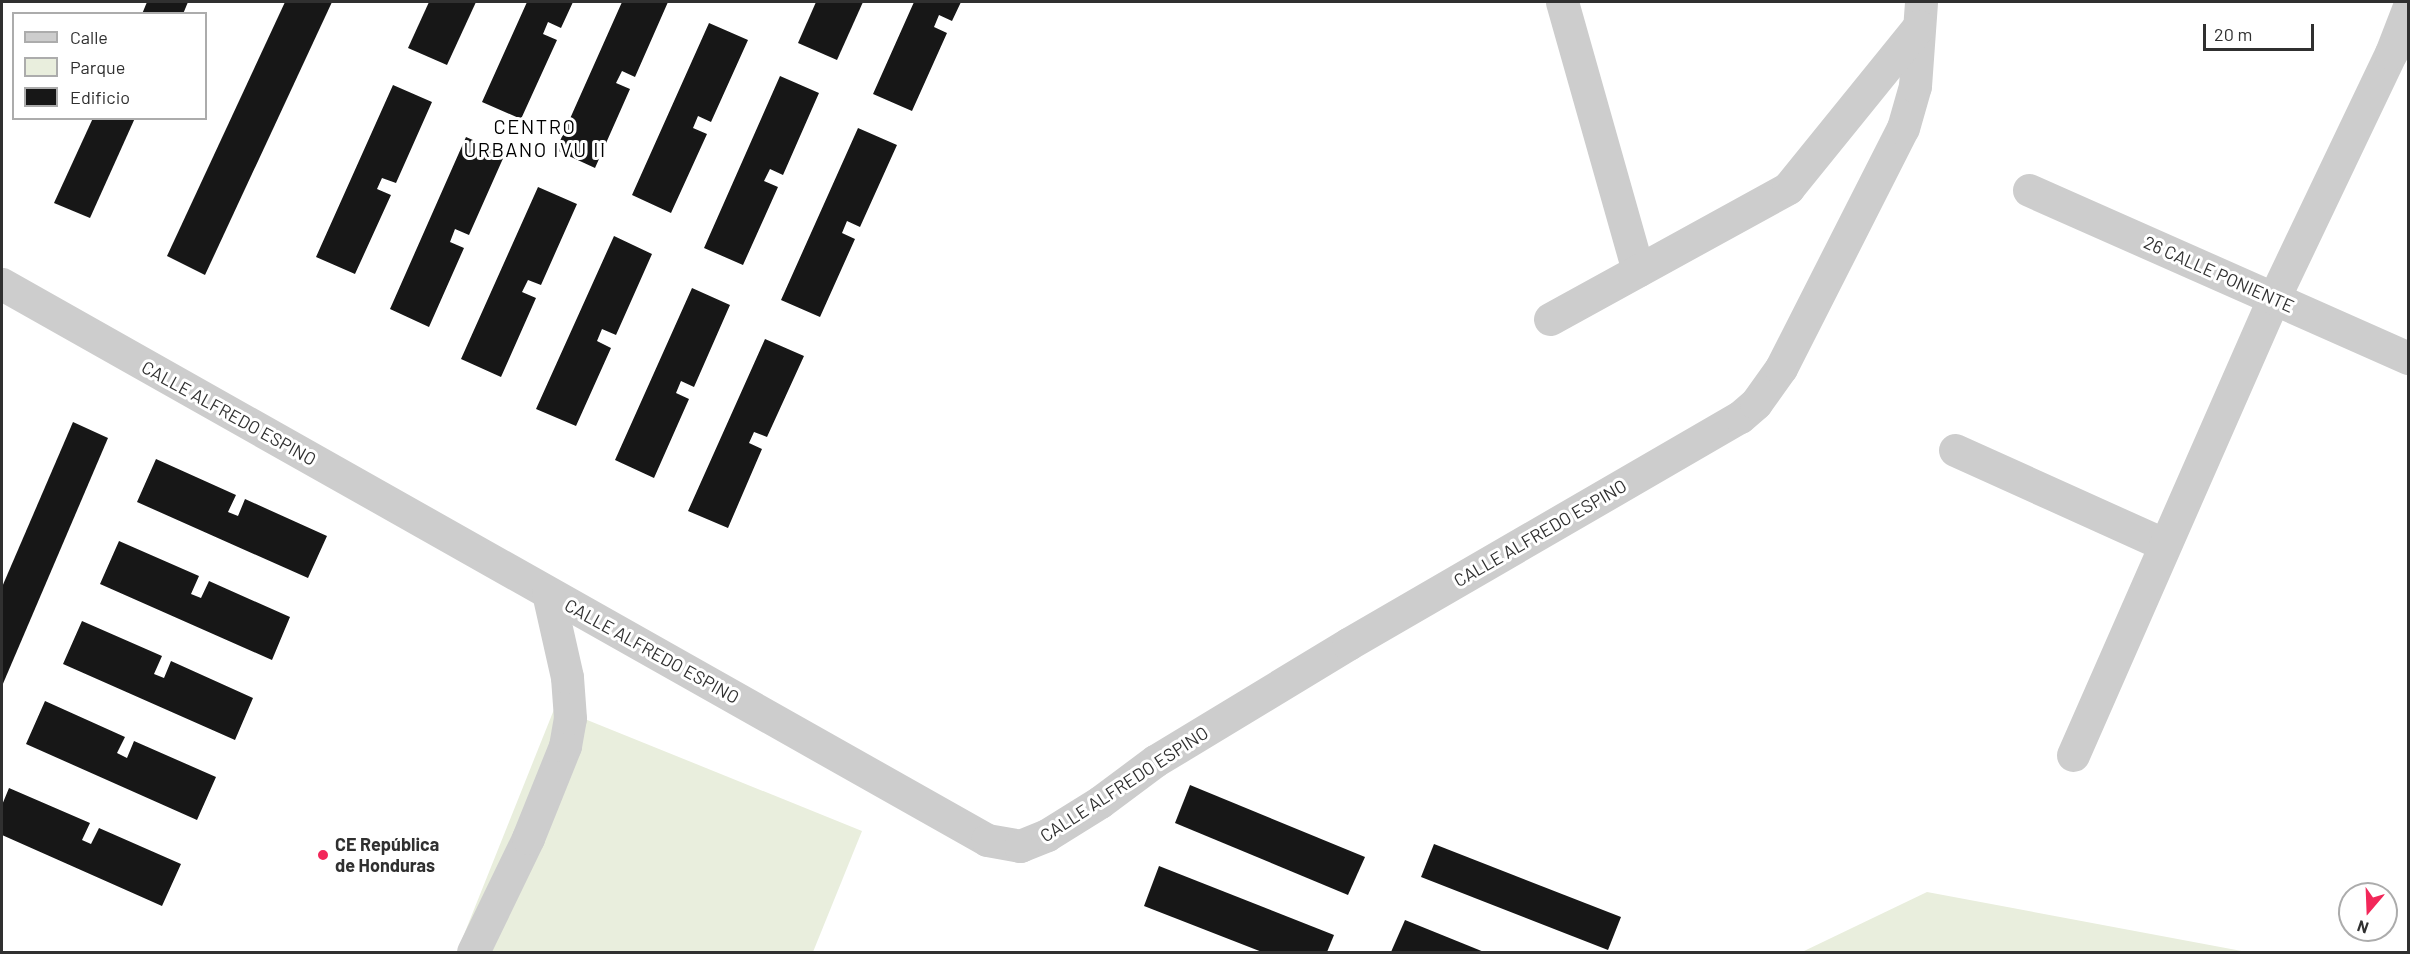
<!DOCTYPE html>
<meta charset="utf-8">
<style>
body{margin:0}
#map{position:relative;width:2410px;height:954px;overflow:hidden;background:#fff;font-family:Barlow,sans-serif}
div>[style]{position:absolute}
.green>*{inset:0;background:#e9eedd}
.building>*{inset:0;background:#171717}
.minor>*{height:33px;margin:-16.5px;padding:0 16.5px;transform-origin:16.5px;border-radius:16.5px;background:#cdcdcd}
.dots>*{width:16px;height:16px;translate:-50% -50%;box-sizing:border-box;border:3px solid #fff;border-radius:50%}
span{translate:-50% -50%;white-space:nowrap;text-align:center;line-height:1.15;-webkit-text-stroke:6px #fff;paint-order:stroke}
.street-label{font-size:18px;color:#303030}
.poi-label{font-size:18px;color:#303030;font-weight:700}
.left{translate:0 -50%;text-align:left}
.neighbourhood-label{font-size:20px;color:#000;letter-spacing:1.5px}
.frame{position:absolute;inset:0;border:3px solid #303030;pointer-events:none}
.legend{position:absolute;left:12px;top:12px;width:195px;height:108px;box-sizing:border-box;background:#fff;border:2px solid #acacac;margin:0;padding:8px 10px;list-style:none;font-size:18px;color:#303030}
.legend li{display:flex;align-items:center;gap:12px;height:30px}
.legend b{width:30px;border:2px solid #acacac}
.north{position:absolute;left:2338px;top:882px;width:60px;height:60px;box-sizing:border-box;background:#fff;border:2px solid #acacac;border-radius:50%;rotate:199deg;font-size:16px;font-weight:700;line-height:24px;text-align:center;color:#303030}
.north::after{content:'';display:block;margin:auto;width:21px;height:27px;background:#f22759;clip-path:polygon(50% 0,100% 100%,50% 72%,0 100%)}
.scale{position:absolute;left:2203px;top:24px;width:111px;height:27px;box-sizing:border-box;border:3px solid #303030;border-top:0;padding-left:8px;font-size:18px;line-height:21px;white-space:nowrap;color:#303030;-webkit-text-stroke:4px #fff;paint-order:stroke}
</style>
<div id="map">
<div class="green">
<i style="clip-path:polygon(555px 707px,862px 831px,813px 952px,457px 952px)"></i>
<i style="clip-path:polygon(1927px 892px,2247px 952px,1802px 952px)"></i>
</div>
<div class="building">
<i style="clip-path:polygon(147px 2px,188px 2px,183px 14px,142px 14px)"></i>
<i style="clip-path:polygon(285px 2px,332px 2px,205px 275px,167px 256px)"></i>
<i style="clip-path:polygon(429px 2px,476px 2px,447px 65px,408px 48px)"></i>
<i style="clip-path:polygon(527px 2px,573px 2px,561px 28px,548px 22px,543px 34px,557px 40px,521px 119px,482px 102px)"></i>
<i style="clip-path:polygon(622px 2px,668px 2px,635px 77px,622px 71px,616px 83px,630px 89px,595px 168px,556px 150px)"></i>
<i style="clip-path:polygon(816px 2px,863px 2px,837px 60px,798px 43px)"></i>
<i style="clip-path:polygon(914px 2px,961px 2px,952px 21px,939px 15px,934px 27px,947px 33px,912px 111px,873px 94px)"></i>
<i style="clip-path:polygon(709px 23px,748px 40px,711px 122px,698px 116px,693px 128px,707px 134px,671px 213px,632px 195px)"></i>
<i style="clip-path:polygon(780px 76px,819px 93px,783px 175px,770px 169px,764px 181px,778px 187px,743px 265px,704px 248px)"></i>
<i style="clip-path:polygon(393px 85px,432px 102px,396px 183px,382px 178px,377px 189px,391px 195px,355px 274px,316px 257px)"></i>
<i style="clip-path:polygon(93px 118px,135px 118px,90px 218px,54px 203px)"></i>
<i style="clip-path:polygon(858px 128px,897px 145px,860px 227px,847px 221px,842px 233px,855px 239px,820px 317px,781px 300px)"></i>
<i style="clip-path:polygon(466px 137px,505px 154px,469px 235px,455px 229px,450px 242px,464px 248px,429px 327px,390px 309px)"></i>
<i style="clip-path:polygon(538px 187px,577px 204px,541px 285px,528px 280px,522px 292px,536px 298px,501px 377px,461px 359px)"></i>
<i style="clip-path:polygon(614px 236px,652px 254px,616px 335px,602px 329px,597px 341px,611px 348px,576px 426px,536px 409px)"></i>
<i style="clip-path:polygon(692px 288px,730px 305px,694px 387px,681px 381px,676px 393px,689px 399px,654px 478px,615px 460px)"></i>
<i style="clip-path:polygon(765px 339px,804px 356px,767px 437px,754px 432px,749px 443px,762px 449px,728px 528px,688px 511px)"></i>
<i style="clip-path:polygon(73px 422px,108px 438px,2px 686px,2px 587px)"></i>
<i style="clip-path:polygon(156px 459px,236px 495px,228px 512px,238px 516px,245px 499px,327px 536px,308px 578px,137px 502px)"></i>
<i style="clip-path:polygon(119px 541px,199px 576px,191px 594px,201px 598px,209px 581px,290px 617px,272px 660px,100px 584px)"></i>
<i style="clip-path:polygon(82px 621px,162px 656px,154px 674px,164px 678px,171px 661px,253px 698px,235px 740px,63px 664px)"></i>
<i style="clip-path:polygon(45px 701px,125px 737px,117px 753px,127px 758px,134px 741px,216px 777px,197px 820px,26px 744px)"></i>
<i style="clip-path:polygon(1190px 785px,1365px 857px,1348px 895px,1175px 823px)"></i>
<i style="clip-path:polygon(9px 788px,90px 823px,82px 840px,91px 844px,99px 828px,181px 864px,162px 906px,2px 835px,2px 805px)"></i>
<i style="clip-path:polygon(1434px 844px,1621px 917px,1608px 950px,1421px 877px)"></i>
<i style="clip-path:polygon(1159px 866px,1334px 935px,1327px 952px,1262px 952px,1144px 906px)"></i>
<i style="clip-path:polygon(1405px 920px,1484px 952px,1391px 952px)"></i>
</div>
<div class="minor">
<i style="left:1562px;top:2px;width:279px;rotate:74.2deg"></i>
<i style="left:2029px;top:190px;width:415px;rotate:23.9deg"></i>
<i style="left:2px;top:284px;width:1131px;rotate:29.44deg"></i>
<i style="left:987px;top:840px;width:34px;rotate:10deg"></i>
<i style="left:1020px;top:846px;width:29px;rotate:-22deg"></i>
<i style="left:1047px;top:835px;width:62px;rotate:-31.9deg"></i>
<i style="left:1100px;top:802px;width:69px;rotate:-36.7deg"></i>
<i style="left:1155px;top:761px;width:226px;rotate:-31.2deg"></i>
<i style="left:1348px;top:644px;width:453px;rotate:-30.1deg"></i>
<i style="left:1740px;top:417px;width:21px;rotate:-41deg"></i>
<i style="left:1756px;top:403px;width:43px;rotate:-54.5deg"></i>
<i style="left:1781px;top:368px;width:269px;rotate:-63.1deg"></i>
<i style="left:1903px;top:128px;width:44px;rotate:-74.1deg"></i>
<i style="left:1915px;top:86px;width:84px;rotate:-85.9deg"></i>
<i style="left:1550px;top:319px;width:272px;rotate:-28.8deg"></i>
<i style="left:1788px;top:188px;width:208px;rotate:-51deg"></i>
<i style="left:1955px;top:450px;width:230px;rotate:24.3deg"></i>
<i style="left:2073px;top:755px;width:499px;rotate:-66.3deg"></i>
<i style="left:2274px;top:298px;width:272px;rotate:-64.5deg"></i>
<i style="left:2391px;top:53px;width:47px;rotate:-68.9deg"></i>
<i style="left:473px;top:952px;width:127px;rotate:-64.2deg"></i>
<i style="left:528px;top:838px;width:99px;rotate:-68.1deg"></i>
<i style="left:565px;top:746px;width:28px;rotate:-80deg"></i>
<i style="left:570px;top:718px;width:41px;rotate:-94.2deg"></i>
<i style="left:567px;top:677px;width:86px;rotate:-102.7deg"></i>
</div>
<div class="dots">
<i style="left:323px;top:855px;background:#f22759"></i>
</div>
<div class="street-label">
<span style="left:2219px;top:274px;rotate:24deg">26 CALLE PONIENTE</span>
<span style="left:229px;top:413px;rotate:29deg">CALLE ALFREDO ESPINO</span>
<span style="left:1540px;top:533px;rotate:-30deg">CALLE ALFREDO ESPINO</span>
<span style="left:652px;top:651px;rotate:29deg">CALLE ALFREDO ESPINO</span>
<span style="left:1124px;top:784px;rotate:-33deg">CALLE ALFREDO ESPINO</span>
</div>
<div class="poi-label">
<span class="left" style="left:335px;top:855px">CE República<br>de Honduras</span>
</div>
<div class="neighbourhood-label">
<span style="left:535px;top:138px">CENTRO<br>URBANO IVU II</span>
</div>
<div class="frame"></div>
<ul class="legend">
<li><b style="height:8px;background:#cdcdcd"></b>Calle</li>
<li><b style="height:16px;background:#e9eedd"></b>Parque</li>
<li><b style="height:16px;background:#171717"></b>Edificio</li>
</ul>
<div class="north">N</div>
<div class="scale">20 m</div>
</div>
